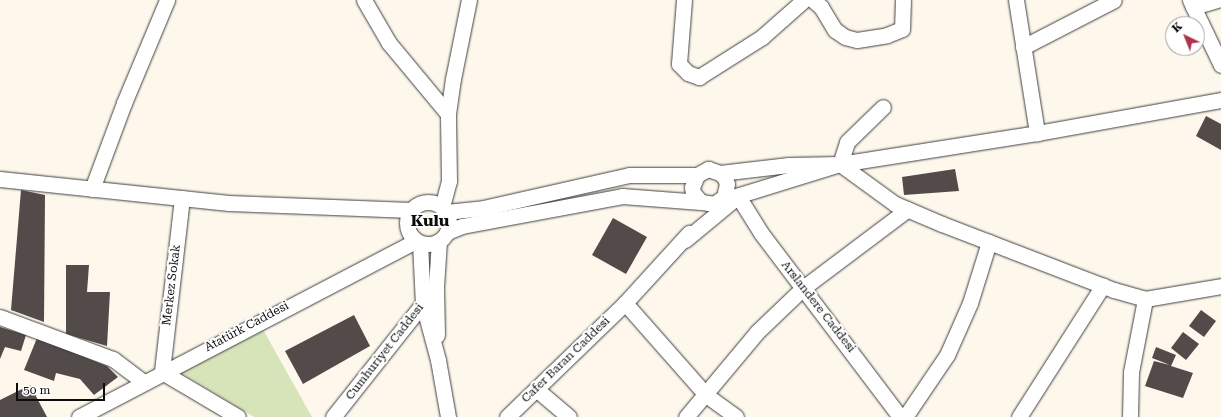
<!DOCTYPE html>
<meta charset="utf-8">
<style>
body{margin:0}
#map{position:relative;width:1221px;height:417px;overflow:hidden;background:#fdf7ec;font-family:"Roboto Serif",serif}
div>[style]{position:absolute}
.green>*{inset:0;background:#d7e4b9}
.building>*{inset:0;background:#534b49}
.roads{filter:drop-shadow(0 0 1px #3f3f3f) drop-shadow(0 0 1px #3f3f3f)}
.minor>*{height:15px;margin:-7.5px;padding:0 7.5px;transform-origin:7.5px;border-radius:7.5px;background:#fff}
.minor>.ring{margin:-7.5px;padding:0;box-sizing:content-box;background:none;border:15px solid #fff;border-radius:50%}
span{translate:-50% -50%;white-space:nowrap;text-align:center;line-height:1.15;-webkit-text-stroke:4px #fff;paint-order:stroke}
.street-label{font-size:12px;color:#0c0c0c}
.district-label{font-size:16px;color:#0c0c0c;font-weight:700}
.north{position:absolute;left:1165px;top:16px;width:40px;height:40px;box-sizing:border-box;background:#fff;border:1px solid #9e9e9e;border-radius:50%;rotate:317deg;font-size:11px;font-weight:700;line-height:16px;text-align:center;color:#0c0c0c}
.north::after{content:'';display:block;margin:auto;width:14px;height:18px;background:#ae314d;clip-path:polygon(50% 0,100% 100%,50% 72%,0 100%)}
.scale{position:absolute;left:16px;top:383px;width:89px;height:18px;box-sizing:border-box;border:2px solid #0c0c0c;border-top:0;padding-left:5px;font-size:12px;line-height:14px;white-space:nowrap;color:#0c0c0c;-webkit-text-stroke:3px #fff;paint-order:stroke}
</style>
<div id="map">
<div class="green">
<i style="clip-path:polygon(261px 326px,312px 417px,254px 417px,181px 373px)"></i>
</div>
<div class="building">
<i style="clip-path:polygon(1206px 116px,1221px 124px,1221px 150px,1196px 136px)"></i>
<i style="clip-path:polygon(955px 169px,959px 191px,904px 195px,902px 177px)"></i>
<i style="clip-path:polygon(21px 190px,45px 195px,44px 322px,11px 310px)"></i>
<i style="clip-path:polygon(613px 218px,647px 237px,626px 274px,592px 255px)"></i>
<i style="clip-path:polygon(66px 265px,89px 265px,87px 292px,110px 292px,107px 346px,66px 334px)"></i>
<i style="clip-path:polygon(1201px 310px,1216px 321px,1204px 337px,1189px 326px)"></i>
<i style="clip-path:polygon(354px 315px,370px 346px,303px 384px,285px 351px)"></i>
<i style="clip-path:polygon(0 327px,26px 335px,21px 351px,5px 347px,0 359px)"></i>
<i style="clip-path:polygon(1183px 332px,1199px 344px,1186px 360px,1171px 348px)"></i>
<i style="clip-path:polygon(37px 338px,107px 366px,118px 377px,94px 395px,80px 379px,56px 373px,54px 381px,24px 370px)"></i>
<i style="clip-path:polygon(1156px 347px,1176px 355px,1171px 366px,1193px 373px,1183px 398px,1145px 386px,1154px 361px,1170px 365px,1152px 358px)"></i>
<i style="clip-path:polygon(30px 385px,47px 417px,0 417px,0 400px)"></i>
</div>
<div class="roads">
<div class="minor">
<i style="left:364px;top:0;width:50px;rotate:59.8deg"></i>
<i style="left:389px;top:43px;width:92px;rotate:50.3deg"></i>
<i style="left:684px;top:0;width:64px;rotate:94.5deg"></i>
<i style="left:679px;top:64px;width:13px;rotate:45deg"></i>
<i style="left:688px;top:73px;width:12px;rotate:20deg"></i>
<i style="left:699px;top:77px;width:75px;rotate:-32.4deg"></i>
<i style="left:762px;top:37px;width:56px;rotate:-41.4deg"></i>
<i style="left:813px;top:0;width:11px;rotate:41deg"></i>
<i style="left:821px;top:7px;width:27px;rotate:59deg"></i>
<i style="left:835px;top:30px;width:12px;rotate:35deg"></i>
<i style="left:845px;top:37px;width:12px;rotate:14deg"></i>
<i style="left:857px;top:40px;width:30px;rotate:-9deg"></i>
<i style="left:887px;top:35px;width:16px;rotate:-22deg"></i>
<i style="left:902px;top:29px;width:29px;rotate:-88deg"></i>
<i style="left:1016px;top:0;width:135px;rotate:81deg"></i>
<i style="left:1190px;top:0;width:72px;rotate:64.5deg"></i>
<i style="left:1193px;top:7px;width:25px;rotate:-16deg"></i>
<i style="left:1023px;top:47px;width:102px;rotate:-27.3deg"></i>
<i style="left:840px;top:164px;width:23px;rotate:-72deg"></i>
<i style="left:847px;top:142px;width:50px;rotate:-44.2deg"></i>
<i style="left:720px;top:173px;width:69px;rotate:-6.6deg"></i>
<i style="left:789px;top:165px;width:51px;rotate:-1.1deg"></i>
<i style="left:840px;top:164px;width:68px;rotate:36deg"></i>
<i style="left:895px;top:204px;width:51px;rotate:23.1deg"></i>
<i style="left:942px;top:224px;width:184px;rotate:21deg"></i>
<i style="left:1114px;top:290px;width:32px;rotate:16deg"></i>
<i style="left:1145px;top:299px;width:77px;rotate:-9.7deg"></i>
<i style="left:0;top:179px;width:230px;rotate:6deg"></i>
<i style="left:229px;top:203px;width:182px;rotate:2.2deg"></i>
<i style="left:92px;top:189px;width:92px;rotate:-69.6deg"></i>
<i style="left:124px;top:103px;width:112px;rotate:-67.3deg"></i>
<i style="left:182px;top:198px;width:175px;rotate:96.6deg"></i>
<i style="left:162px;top:372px;width:88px;rotate:30.6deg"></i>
<i style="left:720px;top:201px;width:126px;rotate:-17.1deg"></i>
<i style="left:840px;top:164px;width:199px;rotate:-8.9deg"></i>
<i style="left:1037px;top:133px;width:187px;rotate:-10.2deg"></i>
<i class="ring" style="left:407px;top:202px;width:27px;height:27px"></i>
<i style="left:442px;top:207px;width:27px;rotate:-75deg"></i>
<i style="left:449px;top:181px;width:67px;rotate:-90.9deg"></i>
<i style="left:448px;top:114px;width:35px;rotate:-82deg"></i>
<i style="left:453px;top:79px;width:81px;rotate:-78.6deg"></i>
<i style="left:446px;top:212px;width:37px;rotate:-6deg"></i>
<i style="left:483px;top:208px;width:150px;rotate:-12.7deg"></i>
<i style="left:629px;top:175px;width:68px"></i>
<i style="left:697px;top:175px;width:13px;rotate:-29deg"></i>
<i style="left:708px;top:169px;width:13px;rotate:18deg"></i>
<i style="left:720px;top:173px;width:7px;rotate:45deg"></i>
<i style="left:725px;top:178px;width:6px;rotate:72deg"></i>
<i style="left:727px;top:184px;width:13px;rotate:103deg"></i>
<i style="left:724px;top:197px;width:12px;rotate:145deg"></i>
<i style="left:714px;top:204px;width:13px;rotate:-171deg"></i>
<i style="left:701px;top:202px;width:12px;rotate:-132deg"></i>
<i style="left:693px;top:193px;width:6px;rotate:-99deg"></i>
<i style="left:692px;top:187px;width:13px;rotate:-67deg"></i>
<i style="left:447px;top:232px;width:16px;rotate:-22deg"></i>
<i style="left:462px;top:226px;width:163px;rotate:-10.6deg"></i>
<i style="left:622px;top:196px;width:79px;rotate:4.3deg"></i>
<i style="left:685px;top:240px;width:69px;rotate:-39.7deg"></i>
<i style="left:738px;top:196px;width:44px;rotate:58.1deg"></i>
<i style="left:761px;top:233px;width:231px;rotate:52.9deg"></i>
<i style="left:420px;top:243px;width:61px;rotate:87.2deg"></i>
<i style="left:423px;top:304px;width:58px;rotate:75deg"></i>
<i style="left:438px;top:360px;width:58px;rotate:80deg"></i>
<i style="left:625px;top:303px;width:123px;rotate:48.6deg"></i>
<i style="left:706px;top:395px;width:37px;rotate:36deg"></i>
<i style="left:0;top:317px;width:121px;rotate:20.4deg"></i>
<i style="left:113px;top:359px;width:38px;rotate:37deg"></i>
<i style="left:437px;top:335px;width:48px;rotate:-91.2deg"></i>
<i style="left:436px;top:287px;width:46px;rotate:-86.3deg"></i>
<i style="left:536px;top:389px;width:43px;rotate:40.3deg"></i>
<i style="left:79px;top:417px;width:380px;rotate:-27.6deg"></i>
<i style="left:333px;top:417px;width:166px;rotate:-51.6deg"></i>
<i style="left:507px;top:417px;width:164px;rotate:-44deg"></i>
<i style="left:625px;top:303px;width:95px;rotate:-47.6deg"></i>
<i style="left:686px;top:417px;width:111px;rotate:-50.1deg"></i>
<i style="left:757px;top:332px;width:64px;rotate:-43.7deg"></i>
<i style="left:803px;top:288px;width:131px;rotate:-37deg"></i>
<i style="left:905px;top:417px;width:75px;rotate:-55.9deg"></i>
<i style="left:947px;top:355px;width:57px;rotate:-66.1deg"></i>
<i style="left:970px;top:303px;width:64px;rotate:-72.7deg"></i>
<i style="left:1019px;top:417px;width:156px;rotate:-57.5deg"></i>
<i style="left:1130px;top:417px;width:45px;rotate:-88.7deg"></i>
<i style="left:1131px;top:372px;width:74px;rotate:-79.1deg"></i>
</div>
</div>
<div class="street-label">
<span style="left:172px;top:285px;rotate:-83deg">Merkez Sokak</span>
<span style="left:818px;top:307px;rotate:52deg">Arslandere Caddesi</span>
<span style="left:247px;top:327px;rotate:-28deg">Atatürk Caddesi</span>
<span style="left:385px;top:352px;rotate:-52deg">Cumhuriyet Caddesi</span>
<span style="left:566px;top:360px;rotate:-44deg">Cafer Baran Caddesi</span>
</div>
<div class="district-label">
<span style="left:430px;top:221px">Kulu</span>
</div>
<div class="north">K</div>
<div class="scale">50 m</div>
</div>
